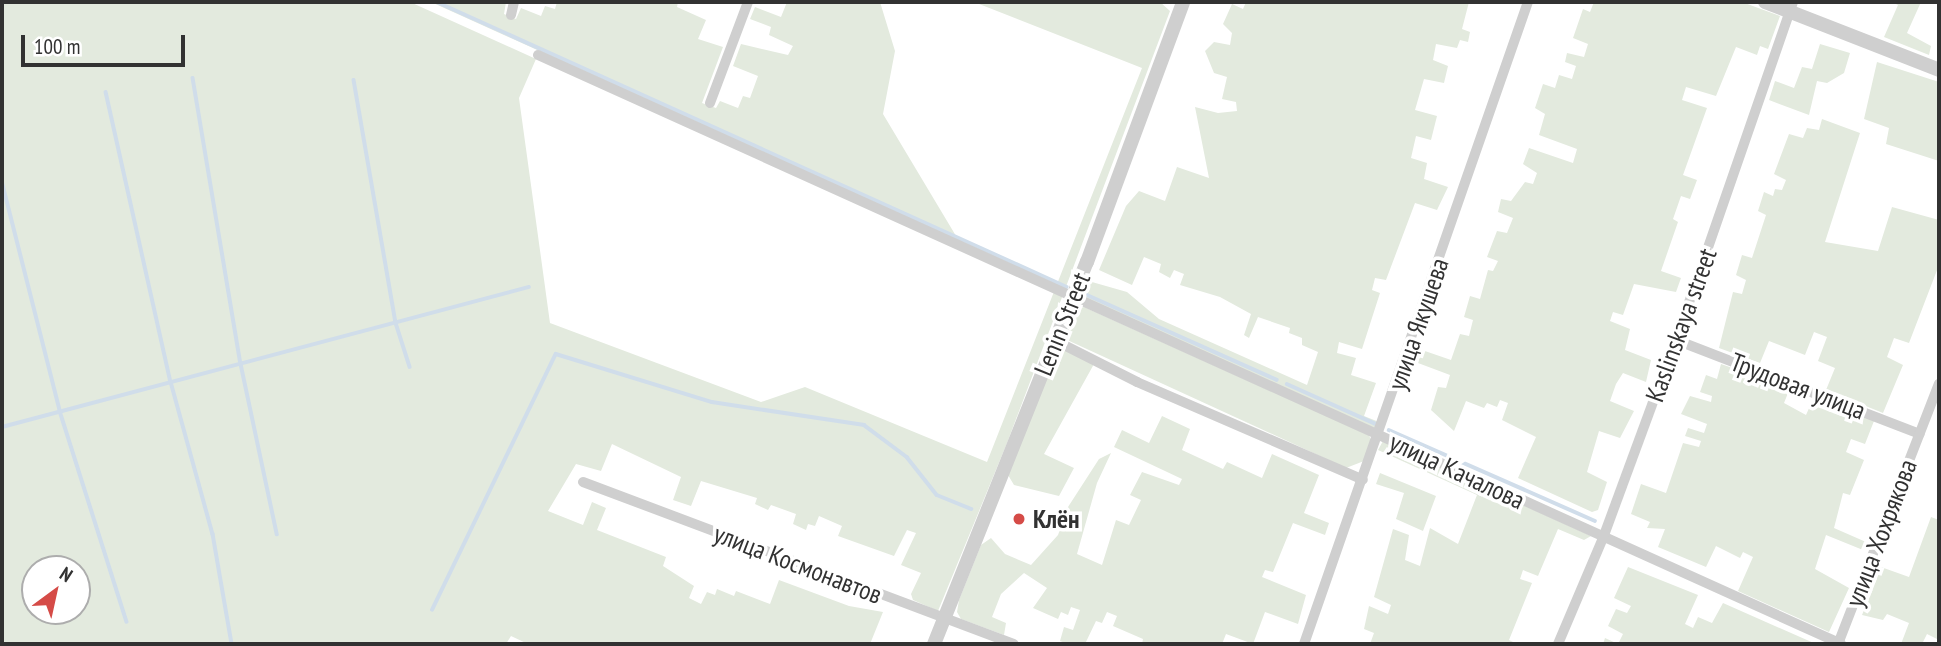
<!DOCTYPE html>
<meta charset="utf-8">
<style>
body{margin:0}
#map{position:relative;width:1941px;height:646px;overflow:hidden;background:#fff;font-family:"PT Sans Narrow",sans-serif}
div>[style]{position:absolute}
.green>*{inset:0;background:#e3eade}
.stream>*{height:3.5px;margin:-1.75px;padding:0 1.75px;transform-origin:1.75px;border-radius:1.75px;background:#d0ddea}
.minor>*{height:10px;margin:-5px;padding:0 5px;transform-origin:5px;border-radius:5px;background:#cfcfcf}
.tertiary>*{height:14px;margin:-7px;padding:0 7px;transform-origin:7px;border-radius:7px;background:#cfcfcf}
.dots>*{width:19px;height:19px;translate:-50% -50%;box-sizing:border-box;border:4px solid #fff;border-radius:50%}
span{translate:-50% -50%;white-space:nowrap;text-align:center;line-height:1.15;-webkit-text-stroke:7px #fff;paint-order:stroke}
.street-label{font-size:26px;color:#323232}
.poi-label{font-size:26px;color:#323232;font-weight:700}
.left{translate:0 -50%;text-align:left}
.frame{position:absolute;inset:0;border:4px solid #323232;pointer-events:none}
.north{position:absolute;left:21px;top:555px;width:70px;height:70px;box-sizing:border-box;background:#fff;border:2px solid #adadad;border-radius:50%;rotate:33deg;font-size:19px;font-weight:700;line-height:28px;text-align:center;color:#323232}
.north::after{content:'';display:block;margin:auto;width:24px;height:32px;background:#d54b47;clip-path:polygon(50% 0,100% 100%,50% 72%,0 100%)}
.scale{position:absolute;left:21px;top:35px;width:164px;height:32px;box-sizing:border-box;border:4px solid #323232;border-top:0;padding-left:9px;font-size:21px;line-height:24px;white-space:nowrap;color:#323232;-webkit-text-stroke:5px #fff;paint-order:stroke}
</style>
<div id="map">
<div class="green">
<i style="clip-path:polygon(evenodd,2px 2px,410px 2px,536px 59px,519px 98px,550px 323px,761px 402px,805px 387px,987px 462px,1142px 68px,974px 2px,1160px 2px,1170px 11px,1007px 443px,938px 611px,913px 600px,911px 594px,921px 573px,901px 565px,916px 533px,907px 530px,894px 556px,838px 536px,842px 526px,819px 516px,815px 526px,808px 524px,806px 530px,793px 524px,796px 514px,771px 505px,768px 510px,755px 504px,757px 498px,701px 481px,691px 506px,673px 500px,681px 477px,612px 444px,601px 471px,576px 464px,548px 511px,583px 525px,592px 502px,606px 508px,597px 530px,666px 557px,663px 566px,694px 586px,689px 598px,701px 604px,707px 592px,715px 595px,717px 589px,734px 596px,736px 591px,770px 604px,779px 580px,849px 606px,883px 612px,870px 644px,528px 644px,511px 636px,506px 644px,2px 644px,2px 2px,35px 569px,77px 569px,77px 611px,35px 611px,35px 569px)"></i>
<i style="clip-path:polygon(431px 2px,506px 2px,504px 14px,516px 19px,521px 8px,541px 16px,545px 6px,555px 9px,557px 2px,678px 2px,677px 7px,706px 20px,698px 39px,723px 47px,702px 103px,716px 108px,720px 101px,738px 108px,743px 96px,750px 98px,758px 76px,733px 66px,741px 44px,788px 55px,793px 46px,769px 35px,771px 27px,750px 19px,755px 7px,781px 17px,787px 2px,880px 2px,895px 51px,883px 114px,959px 241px)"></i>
<i style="clip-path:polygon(1246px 2px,1469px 2px,1462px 29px,1470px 32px,1468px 42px,1460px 40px,1457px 48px,1436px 44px,1433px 60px,1448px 66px,1444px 83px,1424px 79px,1415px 110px,1437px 116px,1431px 140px,1416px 136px,1411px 158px,1427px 163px,1424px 179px,1448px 187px,1437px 210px,1415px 203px,1386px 280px,1375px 278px,1372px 290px,1380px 293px,1362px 349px,1339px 342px,1337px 353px,1356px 358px,1351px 375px,1376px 383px,1364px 416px,1379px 422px,1376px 429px,1078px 297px,1085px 280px,1127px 292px,1159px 319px,1307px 385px,1318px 352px,1302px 345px,1302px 338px,1289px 333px,1290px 328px,1258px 317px,1249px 338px,1244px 335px,1251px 314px,1220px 297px,1180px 285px,1184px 274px,1174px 270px,1170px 278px,1159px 272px,1161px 264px,1144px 257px,1132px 285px,1099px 270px,1126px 206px,1139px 191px,1165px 201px,1177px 167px,1209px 178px,1195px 107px,1218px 113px,1237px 111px,1236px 102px,1222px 99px,1227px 77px,1214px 73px,1205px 51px,1214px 42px,1230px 45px,1232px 33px,1223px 24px,1232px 4px,1243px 9px)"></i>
<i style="clip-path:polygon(1594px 2px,1742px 2px,1780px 16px,1768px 49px,1760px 46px,1757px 55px,1736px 47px,1716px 96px,1686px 87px,1682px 100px,1707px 108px,1683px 175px,1697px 180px,1690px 199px,1681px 196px,1673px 219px,1678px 222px,1661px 271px,1681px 278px,1676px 292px,1634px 284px,1623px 315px,1613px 312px,1610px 321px,1630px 329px,1625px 350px,1651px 360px,1646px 382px,1623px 373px,1616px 384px,1610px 401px,1634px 411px,1620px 438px,1599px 431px,1587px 472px,1607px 482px,1598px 510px,1592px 512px,1518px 478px,1536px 437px,1502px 420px,1508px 403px,1500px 400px,1497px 407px,1487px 403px,1484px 408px,1466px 401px,1454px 431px,1431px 410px,1438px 387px,1446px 388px,1450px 375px,1418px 363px,1422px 350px,1451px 360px,1460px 334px,1469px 336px,1473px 320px,1464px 317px,1470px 296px,1480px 299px,1488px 270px,1493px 271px,1498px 261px,1487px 257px,1497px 231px,1507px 233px,1513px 218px,1498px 212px,1501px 199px,1511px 201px,1525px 182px,1533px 184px,1537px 173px,1523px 164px,1529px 148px,1573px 163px,1577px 149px,1539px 135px,1545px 114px,1535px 108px,1543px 84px,1555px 88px,1559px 75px,1572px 79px,1576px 66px,1565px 62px,1567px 53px,1584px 57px,1588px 44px,1573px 38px,1583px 9px,1590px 12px)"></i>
<i style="clip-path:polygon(1892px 2px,1921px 2px,1907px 33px,1931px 46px,1929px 55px,1884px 37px,1898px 5px)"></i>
<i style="clip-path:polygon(1820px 44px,1850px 53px,1844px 73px,1827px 83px,1817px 81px,1809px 115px,1769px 100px,1775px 81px,1794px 88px,1802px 67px,1812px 69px)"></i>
<i style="clip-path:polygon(1877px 62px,1939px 82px,1939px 161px,1886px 144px,1889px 128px,1864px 119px)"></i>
<i style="clip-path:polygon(1822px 119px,1860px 133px,1825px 242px,1878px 251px,1892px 207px,1939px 220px,1939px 265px,1909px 343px,1894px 338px,1887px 357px,1903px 365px,1883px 413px,1826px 390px,1835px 368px,1818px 361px,1827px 337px,1814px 332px,1805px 355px,1769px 341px,1760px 363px,1719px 348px,1733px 292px,1742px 294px,1746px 280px,1736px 275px,1742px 255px,1752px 258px,1766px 215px,1758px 211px,1764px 192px,1773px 196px,1775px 189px,1782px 190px,1786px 180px,1774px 174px,1789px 134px,1803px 138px,1807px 128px,1819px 130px)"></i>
<i style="clip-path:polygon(1084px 307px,1369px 435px,1372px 443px,1364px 461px,1346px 468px,1065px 339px,1073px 310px)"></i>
<i style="clip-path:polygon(1058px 347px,1094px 364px,1044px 454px,1074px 468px,1059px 496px,1014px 485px,1008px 475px)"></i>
<i style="clip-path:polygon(1721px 364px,1790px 388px,1784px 403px,1806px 415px,1814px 397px,1874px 421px,1865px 444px,1851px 439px,1846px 452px,1864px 460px,1850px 495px,1843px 493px,1834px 528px,1866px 542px,1863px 550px,1826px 535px,1815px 569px,1849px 588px,1829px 632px,1738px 591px,1753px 557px,1743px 552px,1740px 558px,1716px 546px,1706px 567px,1658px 547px,1665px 529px,1647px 528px,1650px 522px,1631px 514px,1641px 484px,1666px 493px,1683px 443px,1699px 447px,1701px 441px,1685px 436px,1688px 428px,1704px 433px,1707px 424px,1681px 414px,1690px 396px,1711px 402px,1712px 396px,1700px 392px,1706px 375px,1717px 379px)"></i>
<i style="clip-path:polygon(1162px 416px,1190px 429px,1182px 450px,1223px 469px,1227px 462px,1262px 478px,1272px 454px,1319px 475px,1304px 513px,1329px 523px,1325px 535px,1293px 523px,1273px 572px,1265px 570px,1262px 577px,1306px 595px,1298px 624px,1265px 612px,1253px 644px,1226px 634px,1222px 644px,1142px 644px,1143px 639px,1113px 626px,1117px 616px,1107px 612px,1102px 623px,1096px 621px,1085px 644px,1068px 644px,1060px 641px,1064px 627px,1073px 630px,1080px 610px,1071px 607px,1068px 615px,1061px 612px,1058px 619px,1033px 608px,1047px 588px,1024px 573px,1001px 594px,992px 617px,1006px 623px,1004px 635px,961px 619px,957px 612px,959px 600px,981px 545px,991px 538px,1005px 554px,1031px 565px,1058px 535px,1068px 507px,1099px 459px,1111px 453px,1097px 483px,1077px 554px,1102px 565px,1116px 520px,1129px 525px,1141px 500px,1130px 495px,1142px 472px,1179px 485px,1182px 479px,1114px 447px,1122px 430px,1149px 443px)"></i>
<i style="clip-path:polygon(1383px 441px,1591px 536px,1584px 540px,1558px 529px,1538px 576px,1523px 570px,1520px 579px,1532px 583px,1509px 640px,1517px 644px,1370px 644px,1374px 633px,1364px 629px,1369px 606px,1388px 614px,1391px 605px,1374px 597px,1393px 529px,1409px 535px,1405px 560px,1420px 566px,1430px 528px,1458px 544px,1477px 495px,1378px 450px)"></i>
<i style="clip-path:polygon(1380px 473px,1436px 496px,1423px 531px,1396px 519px,1404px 493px,1376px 484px)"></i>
<i style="clip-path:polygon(1931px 517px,1939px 520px,1939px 640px,1927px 634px,1922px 644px,1901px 644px,1909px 623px,1887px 614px,1883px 620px,1862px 615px,1881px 567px,1909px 577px)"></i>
<i style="clip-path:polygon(1628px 567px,1698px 595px,1685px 624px,1693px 628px,1698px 617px,1712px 623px,1723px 603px,1816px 644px,1603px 644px,1605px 638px,1618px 644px,1623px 634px,1608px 626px,1616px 609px,1627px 613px,1631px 606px,1614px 598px)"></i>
</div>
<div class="stream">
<i style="left:437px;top:2px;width:691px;rotate:24.34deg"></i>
<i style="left:193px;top:78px;width:290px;rotate:80.5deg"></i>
<i style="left:241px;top:364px;width:174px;rotate:78deg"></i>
<i style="left:354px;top:80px;width:247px;rotate:80.2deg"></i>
<i style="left:396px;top:323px;width:46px;rotate:72.3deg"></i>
<i style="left:106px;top:92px;width:297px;rotate:77.4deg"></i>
<i style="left:171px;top:382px;width:158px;rotate:74.6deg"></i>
<i style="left:213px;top:534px;width:112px;rotate:80.2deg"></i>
<i style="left:2px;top:181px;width:237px;rotate:75.8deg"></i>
<i style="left:60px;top:411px;width:221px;rotate:72.4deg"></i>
<i style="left:1085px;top:294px;width:210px;rotate:24.1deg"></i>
<i style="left:1287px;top:384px;width:98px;rotate:24.2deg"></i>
<i style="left:2px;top:427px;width:545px;rotate:-14.88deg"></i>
<i style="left:1389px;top:430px;width:225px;rotate:23.8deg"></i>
<i style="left:432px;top:610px;width:284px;rotate:-64.2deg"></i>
<i style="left:556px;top:354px;width:163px;rotate:17.1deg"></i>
<i style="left:712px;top:402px;width:154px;rotate:8.6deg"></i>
<i style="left:864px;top:425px;width:54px;rotate:36.7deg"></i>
<i style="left:907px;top:457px;width:48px;rotate:51.7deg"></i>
<i style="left:937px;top:495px;width:37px;rotate:22deg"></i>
</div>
<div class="minor">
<i style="left:511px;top:15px;width:13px;rotate:-77deg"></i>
<i style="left:538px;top:55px;width:1430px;rotate:24.32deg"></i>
<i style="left:710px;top:103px;width:108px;rotate:-69.4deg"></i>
<i style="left:1676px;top:340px;width:261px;rotate:21.1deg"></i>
<i style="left:1056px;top:341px;width:91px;rotate:26.8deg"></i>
<i style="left:1137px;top:382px;width:246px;rotate:23.4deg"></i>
<i style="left:583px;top:482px;width:460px;rotate:20.6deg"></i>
<i style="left:1304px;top:644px;width:680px;rotate:-70.77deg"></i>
<i style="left:1558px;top:644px;width:115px;rotate:-67deg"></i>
<i style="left:1603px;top:538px;width:211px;rotate:-69.8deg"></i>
<i style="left:1676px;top:340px;width:358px;rotate:-70.9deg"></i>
<i style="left:1838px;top:644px;width:279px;rotate:-68.8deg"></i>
</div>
<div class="tertiary">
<i style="left:1765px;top:2px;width:187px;rotate:21.3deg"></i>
<i style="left:934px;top:644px;width:412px;rotate:-68.2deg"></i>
<i style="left:1087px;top:262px;width:277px;rotate:-69.7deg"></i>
</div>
<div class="dots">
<i style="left:1019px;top:519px;background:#d54b47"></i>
</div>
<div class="street-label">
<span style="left:1062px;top:324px;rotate:-68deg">Lenin Street</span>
<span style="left:1418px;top:324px;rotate:-71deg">улица Якушева</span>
<span style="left:1681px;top:325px;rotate:-70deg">Kaslinskaya street</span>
<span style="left:1798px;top:386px;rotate:21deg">Трудовая улица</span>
<span style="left:1457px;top:471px;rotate:25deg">улица Качалова</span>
<span style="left:1881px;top:533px;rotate:-69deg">улица Хохрякова</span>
<span style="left:798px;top:564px;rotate:21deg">улица Космонавтов</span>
</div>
<div class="poi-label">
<span class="left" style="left:1033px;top:519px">Клён</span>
</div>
<div class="frame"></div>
<div class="north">N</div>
<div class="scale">100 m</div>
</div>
